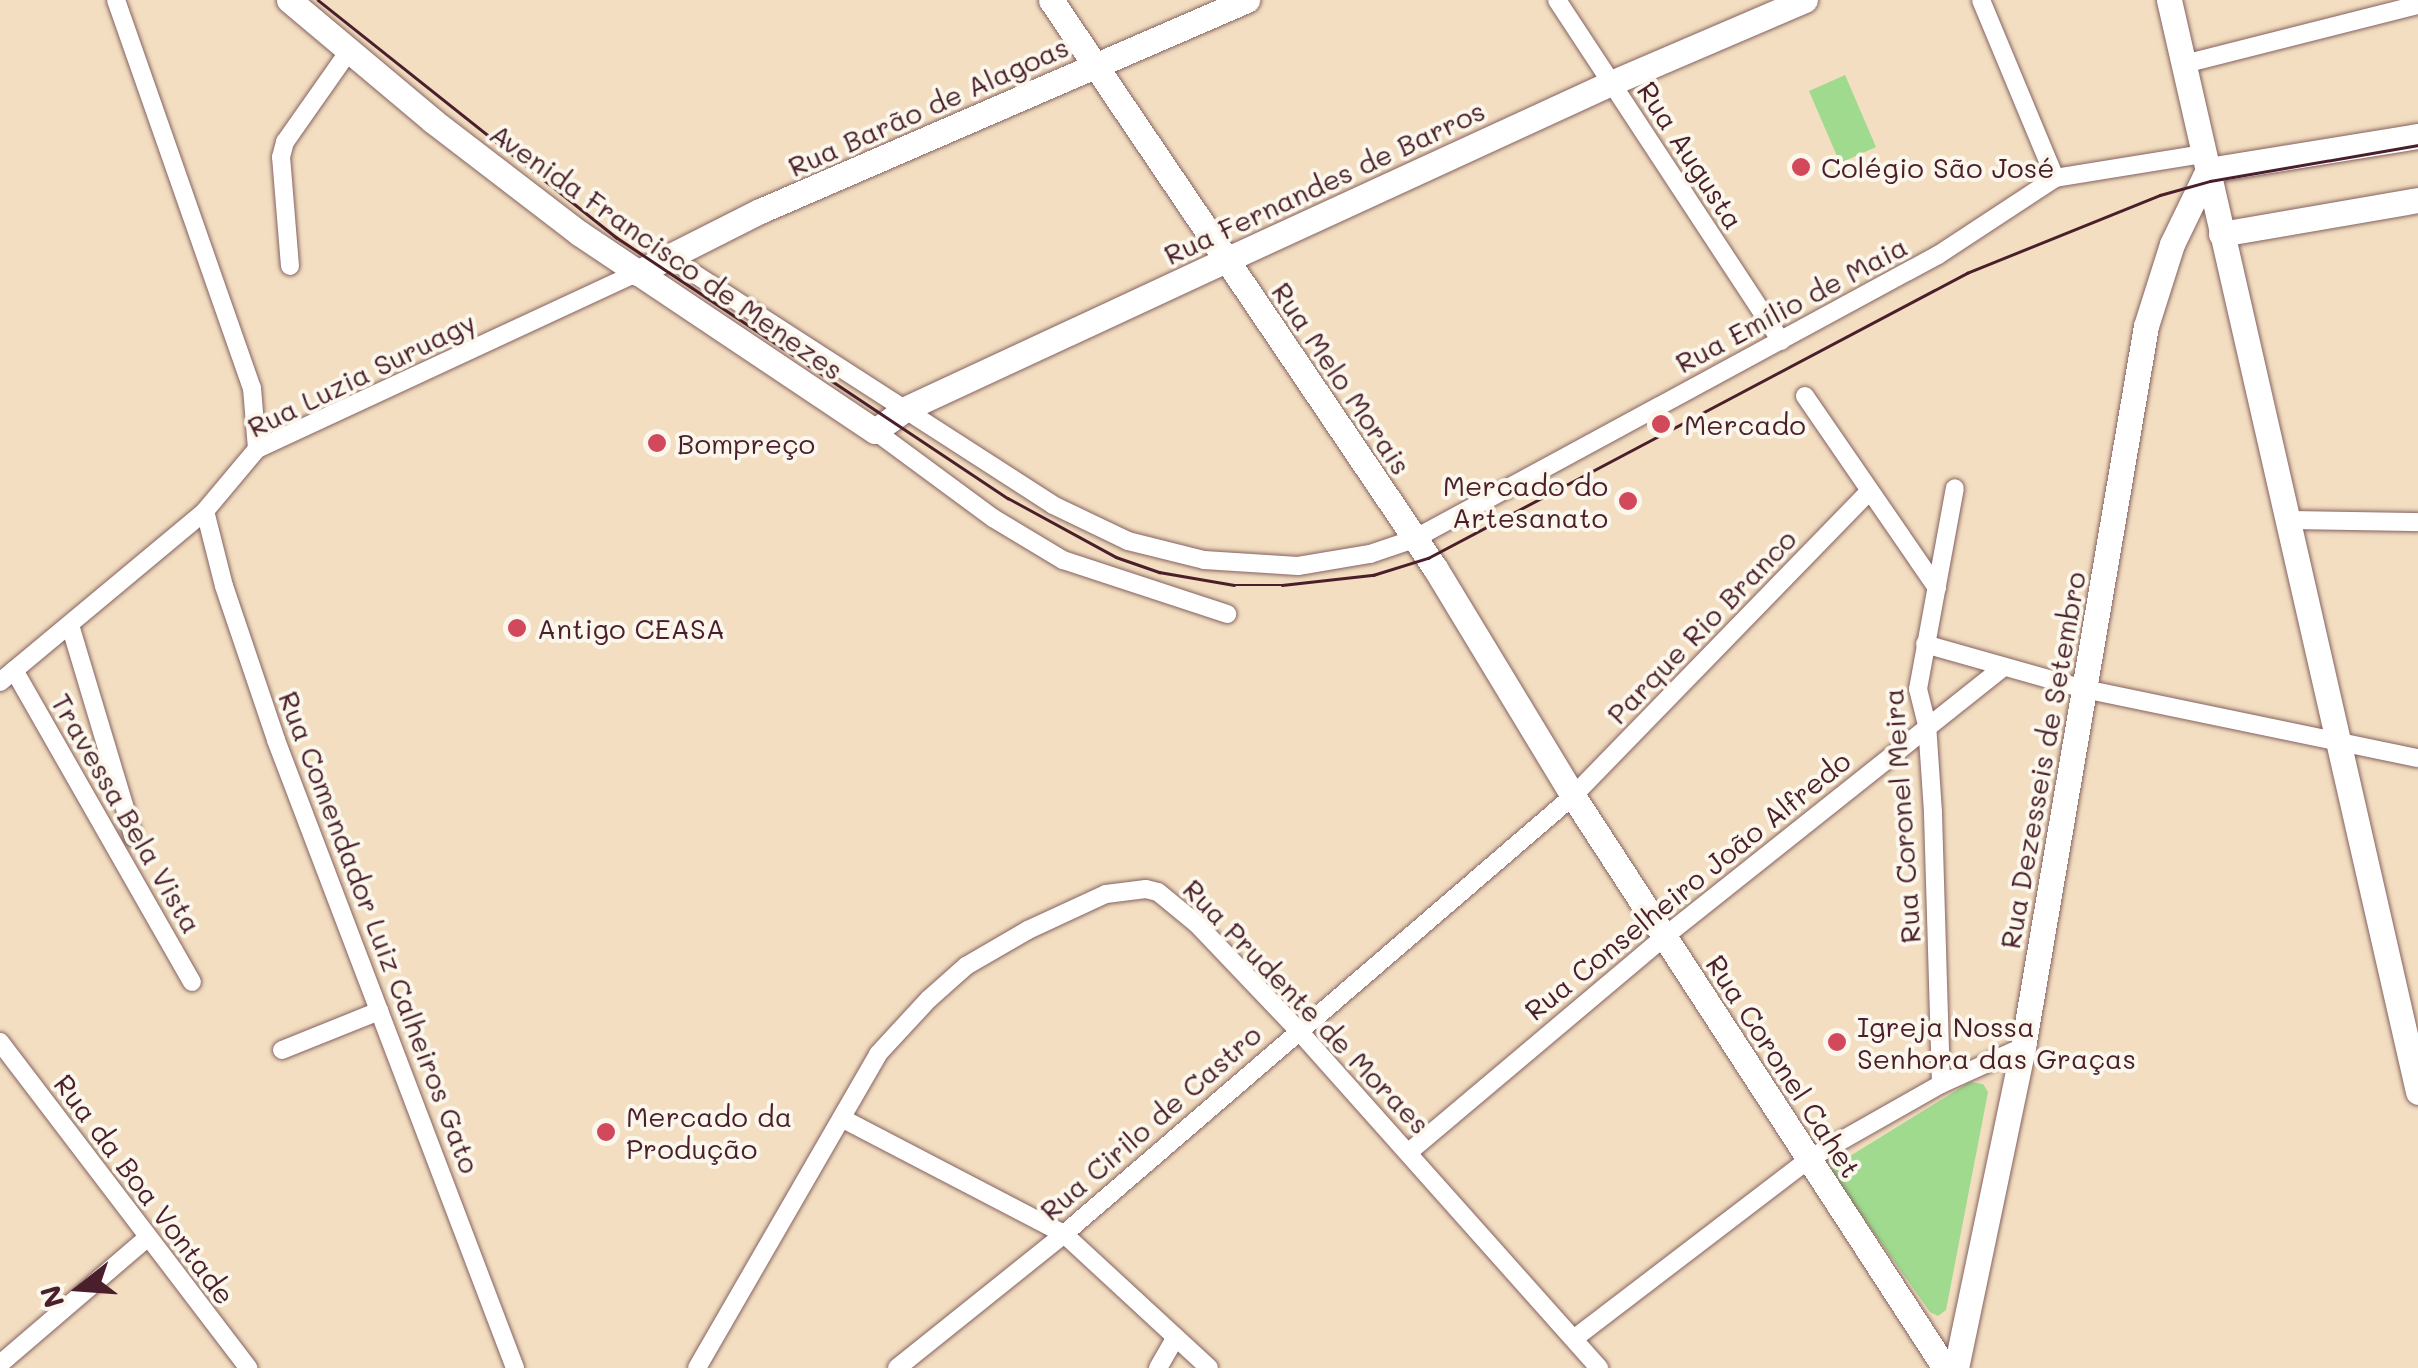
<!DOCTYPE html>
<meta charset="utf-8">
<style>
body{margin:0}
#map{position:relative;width:2418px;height:1368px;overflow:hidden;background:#f3dec1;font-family:Mali,sans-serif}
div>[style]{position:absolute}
.green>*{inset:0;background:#9fda8e}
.roads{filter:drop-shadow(0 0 2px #856260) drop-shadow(0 0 2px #856260)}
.street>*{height:18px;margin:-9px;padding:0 9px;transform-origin:9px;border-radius:9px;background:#fff}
.secondary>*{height:25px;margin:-12.5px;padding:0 12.5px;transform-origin:12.5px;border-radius:12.5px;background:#fff}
.tram>*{height:2.5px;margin:-1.25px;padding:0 1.25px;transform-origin:1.25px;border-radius:1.25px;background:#4a1f2b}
.dots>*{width:28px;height:28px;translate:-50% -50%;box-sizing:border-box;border:5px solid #fbf7ec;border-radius:50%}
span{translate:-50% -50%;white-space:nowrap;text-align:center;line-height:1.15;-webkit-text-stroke:8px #fbf7ec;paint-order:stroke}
.street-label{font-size:28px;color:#4a1f2b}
.poi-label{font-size:28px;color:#4a1f2b}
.left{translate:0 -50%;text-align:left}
.right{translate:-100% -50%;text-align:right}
.north{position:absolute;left:30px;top:1238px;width:100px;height:100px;-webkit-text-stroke:8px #fbf7ec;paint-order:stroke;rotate:253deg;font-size:28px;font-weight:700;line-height:40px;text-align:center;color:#4a1f2b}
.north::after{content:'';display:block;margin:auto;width:35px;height:45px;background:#4a1f2b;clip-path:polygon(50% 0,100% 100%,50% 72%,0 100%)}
</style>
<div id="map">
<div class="green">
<i style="clip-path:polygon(1845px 75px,1876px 147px,1840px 163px,1809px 91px)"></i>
<i style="clip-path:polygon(1970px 1082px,1983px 1084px,1988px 1092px,1946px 1310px,1938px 1316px,1930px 1312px,1829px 1169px)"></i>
</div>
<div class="roads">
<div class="street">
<i style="left:116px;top:0;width:411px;rotate:70.7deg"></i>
<i style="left:252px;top:388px;width:61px;rotate:85.3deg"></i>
<i style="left:1557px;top:0;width:408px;rotate:56.7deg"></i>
<i style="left:1981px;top:0;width:193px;rotate:67.4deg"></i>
<i style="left:2184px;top:64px;width:241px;rotate:-14.2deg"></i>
<i style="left:670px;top:258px;width:456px;rotate:32.8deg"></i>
<i style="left:1053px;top:505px;width:83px;rotate:25.6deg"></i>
<i style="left:1128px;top:541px;width:78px;rotate:14deg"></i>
<i style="left:1204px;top:560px;width:94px;rotate:3.7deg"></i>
<i style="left:1298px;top:566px;width:73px;rotate:-9.5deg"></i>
<i style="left:1370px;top:554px;width:46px;rotate:-18.8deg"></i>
<i style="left:1414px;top:539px;width:596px;rotate:-28.46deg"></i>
<i style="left:1938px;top:255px;width:140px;rotate:-33.3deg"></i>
<i style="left:2055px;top:178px;width:151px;rotate:-9.2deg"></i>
<i style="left:290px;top:266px;width:109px;rotate:-94.7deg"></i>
<i style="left:281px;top:157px;width:16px;rotate:-75deg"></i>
<i style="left:285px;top:142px;width:111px;rotate:-54.9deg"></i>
<i style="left:1805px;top:396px;width:233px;rotate:55.5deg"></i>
<i style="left:875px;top:431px;width:147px;rotate:36.4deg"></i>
<i style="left:993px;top:518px;width:82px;rotate:31deg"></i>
<i style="left:1063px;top:560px;width:173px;rotate:18.2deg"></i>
<i style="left:205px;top:511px;width:77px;rotate:75.8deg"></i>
<i style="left:224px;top:586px;width:163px;rotate:71.3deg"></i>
<i style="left:276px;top:740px;width:672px;rotate:69.16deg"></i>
<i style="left:2286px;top:520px;width:132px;rotate:0.9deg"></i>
<i style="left:70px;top:625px;width:222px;rotate:73.3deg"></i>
<i style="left:1925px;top:644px;width:165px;rotate:15.8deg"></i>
<i style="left:2084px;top:689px;width:341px;rotate:11.7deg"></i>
<i style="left:14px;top:670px;width:359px;rotate:60.3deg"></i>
<i style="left:0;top:682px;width:267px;rotate:-39.8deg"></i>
<i style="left:205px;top:511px;width:81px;rotate:-50deg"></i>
<i style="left:257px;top:449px;width:419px;rotate:-24.9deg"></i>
<i style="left:0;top:1042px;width:410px;rotate:52.7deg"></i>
<i style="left:282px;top:1050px;width:105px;rotate:-21.9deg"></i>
<i style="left:1941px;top:1084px;width:272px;rotate:-91.7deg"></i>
<i style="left:1933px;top:812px;width:87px;rotate:-93.9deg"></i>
<i style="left:1927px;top:725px;width:37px;rotate:-104deg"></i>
<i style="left:1918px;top:689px;width:204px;rotate:-79.6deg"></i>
<i style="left:843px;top:1119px;width:249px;rotate:27.5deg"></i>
<i style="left:1064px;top:1234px;width:197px;rotate:42.7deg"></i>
<i style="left:1410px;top:1151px;width:332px;rotate:-40.1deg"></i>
<i style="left:1664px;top:937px;width:433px;rotate:-38.5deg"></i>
<i style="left:1575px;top:1338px;width:295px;rotate:-37.4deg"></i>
<i style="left:1809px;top:1159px;width:152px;rotate:-29.6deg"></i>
<i style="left:1941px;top:1084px;width:90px;rotate:-24.3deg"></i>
<i style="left:0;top:1364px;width:194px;rotate:-40.6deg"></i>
<i style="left:697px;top:1368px;width:362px;rotate:-60deg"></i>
<i style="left:878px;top:1054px;width:75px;rotate:-47.2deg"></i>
<i style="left:929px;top:999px;width:50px;rotate:-41.7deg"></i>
<i style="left:966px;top:966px;width:72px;rotate:-30.1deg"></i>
<i style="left:1028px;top:930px;width:86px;rotate:-24.8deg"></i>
<i style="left:1106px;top:894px;width:40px;rotate:-7.1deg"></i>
<i style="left:1146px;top:889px;width:12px;rotate:14deg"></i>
<i style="left:1158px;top:892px;width:50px;rotate:39.4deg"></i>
<i style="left:1197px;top:924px;width:146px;rotate:46.4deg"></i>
<i style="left:1298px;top:1030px;width:453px;rotate:48.3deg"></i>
<i style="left:897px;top:1368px;width:214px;rotate:-38.7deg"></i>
<i style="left:1064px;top:1234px;width:672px;rotate:-40.71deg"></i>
<i style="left:1573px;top:796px;width:423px;rotate:-45.8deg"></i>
<i style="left:1158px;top:1368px;width:34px;rotate:-60deg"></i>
</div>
<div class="secondary">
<i style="left:289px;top:0;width:188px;rotate:40deg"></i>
<i style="left:433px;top:121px;width:184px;rotate:37.5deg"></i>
<i style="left:579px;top:233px;width:356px;rotate:33.8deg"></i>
<i style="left:875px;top:431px;width:37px;rotate:-36deg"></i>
<i style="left:905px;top:409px;width:354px;rotate:-24.9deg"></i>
<i style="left:1226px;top:260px;width:424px;rotate:-24.7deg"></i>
<i style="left:1611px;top:83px;width:211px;rotate:-23.2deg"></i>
<i style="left:1051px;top:0;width:686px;rotate:55.94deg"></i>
<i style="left:1435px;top:568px;width:267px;rotate:58.8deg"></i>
<i style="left:1573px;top:796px;width:682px;rotate:56.96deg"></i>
<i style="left:2169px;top:0;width:1120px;rotate:77.15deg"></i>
<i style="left:2208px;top:170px;width:213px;rotate:-9.2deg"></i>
<i style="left:2221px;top:234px;width:200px;rotate:-9.8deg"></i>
<i style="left:637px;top:273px;width:138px;rotate:-26.8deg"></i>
<i style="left:760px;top:211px;width:531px;rotate:-23.43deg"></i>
<i style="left:1956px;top:1368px;width:328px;rotate:-78.2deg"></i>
<i style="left:2023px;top:1047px;width:731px;rotate:-80.32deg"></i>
<i style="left:2146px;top:326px;width:86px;rotate:-72.4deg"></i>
<i style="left:2172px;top:244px;width:82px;rotate:-64.1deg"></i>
</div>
</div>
<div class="tram">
<i style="left:318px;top:0;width:381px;rotate:38.5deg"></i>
<i style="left:616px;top:237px;width:471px;rotate:33.7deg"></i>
<i style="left:1008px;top:498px;width:123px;rotate:28.6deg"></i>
<i style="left:1116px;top:557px;width:46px;rotate:19.2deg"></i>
<i style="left:1159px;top:572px;width:76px;rotate:9.8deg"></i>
<i style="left:1234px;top:585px;width:48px"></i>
<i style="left:1282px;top:585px;width:92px;rotate:-6.3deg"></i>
<i style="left:1373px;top:575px;width:58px;rotate:-17.2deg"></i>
<i style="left:1428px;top:558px;width:610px;rotate:-27.87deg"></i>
<i style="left:1967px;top:273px;width:208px;rotate:-22deg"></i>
<i style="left:2160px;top:195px;width:52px;rotate:-15.6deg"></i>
<i style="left:2210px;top:181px;width:211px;rotate:-9.8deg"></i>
</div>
<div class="dots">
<i style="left:1801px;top:167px;background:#d1495b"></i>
<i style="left:1661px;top:424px;background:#d1495b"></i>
<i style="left:657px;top:443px;background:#d1495b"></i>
<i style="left:1628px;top:501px;background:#d1495b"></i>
<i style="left:517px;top:628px;background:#d1495b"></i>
<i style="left:1837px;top:1042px;background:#d1495b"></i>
<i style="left:606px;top:1132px;background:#d1495b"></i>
</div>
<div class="street-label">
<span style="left:928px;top:106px;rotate:-24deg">Rua Barão de Alagoas</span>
<span style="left:1691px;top:155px;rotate:57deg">Rua Augusta</span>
<span style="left:1324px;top:182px;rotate:-25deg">Rua Fernandes de Barros</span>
<span style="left:667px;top:251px;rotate:35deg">Avenida Francisco de Menezes</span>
<span style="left:1791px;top:304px;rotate:-28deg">Rua Emílio de Maia</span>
<span style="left:361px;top:374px;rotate:-26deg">Rua Luzia Suruagy</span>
<span style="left:1342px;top:378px;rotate:56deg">Rua Melo Morais</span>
<span style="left:1701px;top:626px;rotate:-46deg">Parque Rio Branco</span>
<span style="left:2042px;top:760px;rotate:-80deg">Rua Dezesseis de Setembro</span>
<span style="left:127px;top:813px;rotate:60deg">Travessa Bela Vista</span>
<span style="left:1901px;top:816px;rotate:-94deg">Rua Coronel Meira</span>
<span style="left:1687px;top:885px;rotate:-39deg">Rua Conselheiro João Alfredo</span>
<span style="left:380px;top:932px;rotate:69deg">Rua Comendador Luiz Calheiros Gato</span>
<span style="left:1307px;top:1006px;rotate:46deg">Rua Prudente de Moraes</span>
<span style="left:1784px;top:1066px;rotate:57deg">Rua Coronel Cahet</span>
<span style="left:1150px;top:1122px;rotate:-41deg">Rua Cirilo de Castro</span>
<span style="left:145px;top:1189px;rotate:53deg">Rua da Boa Vontade</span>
</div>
<div class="poi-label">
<span class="left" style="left:1821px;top:167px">Colégio São José</span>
<span class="left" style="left:1684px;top:424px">Mercado</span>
<span class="left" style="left:677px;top:443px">Bompreço</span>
<span class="right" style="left:1608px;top:501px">Mercado do<br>Artesanato</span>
<span class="left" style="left:537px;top:628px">Antigo CEASA</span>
<span class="left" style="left:1857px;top:1042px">Igreja Nossa<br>Senhora das Graças</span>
<span class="left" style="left:626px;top:1132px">Mercado da<br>Produção</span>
</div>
<div class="north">N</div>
</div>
